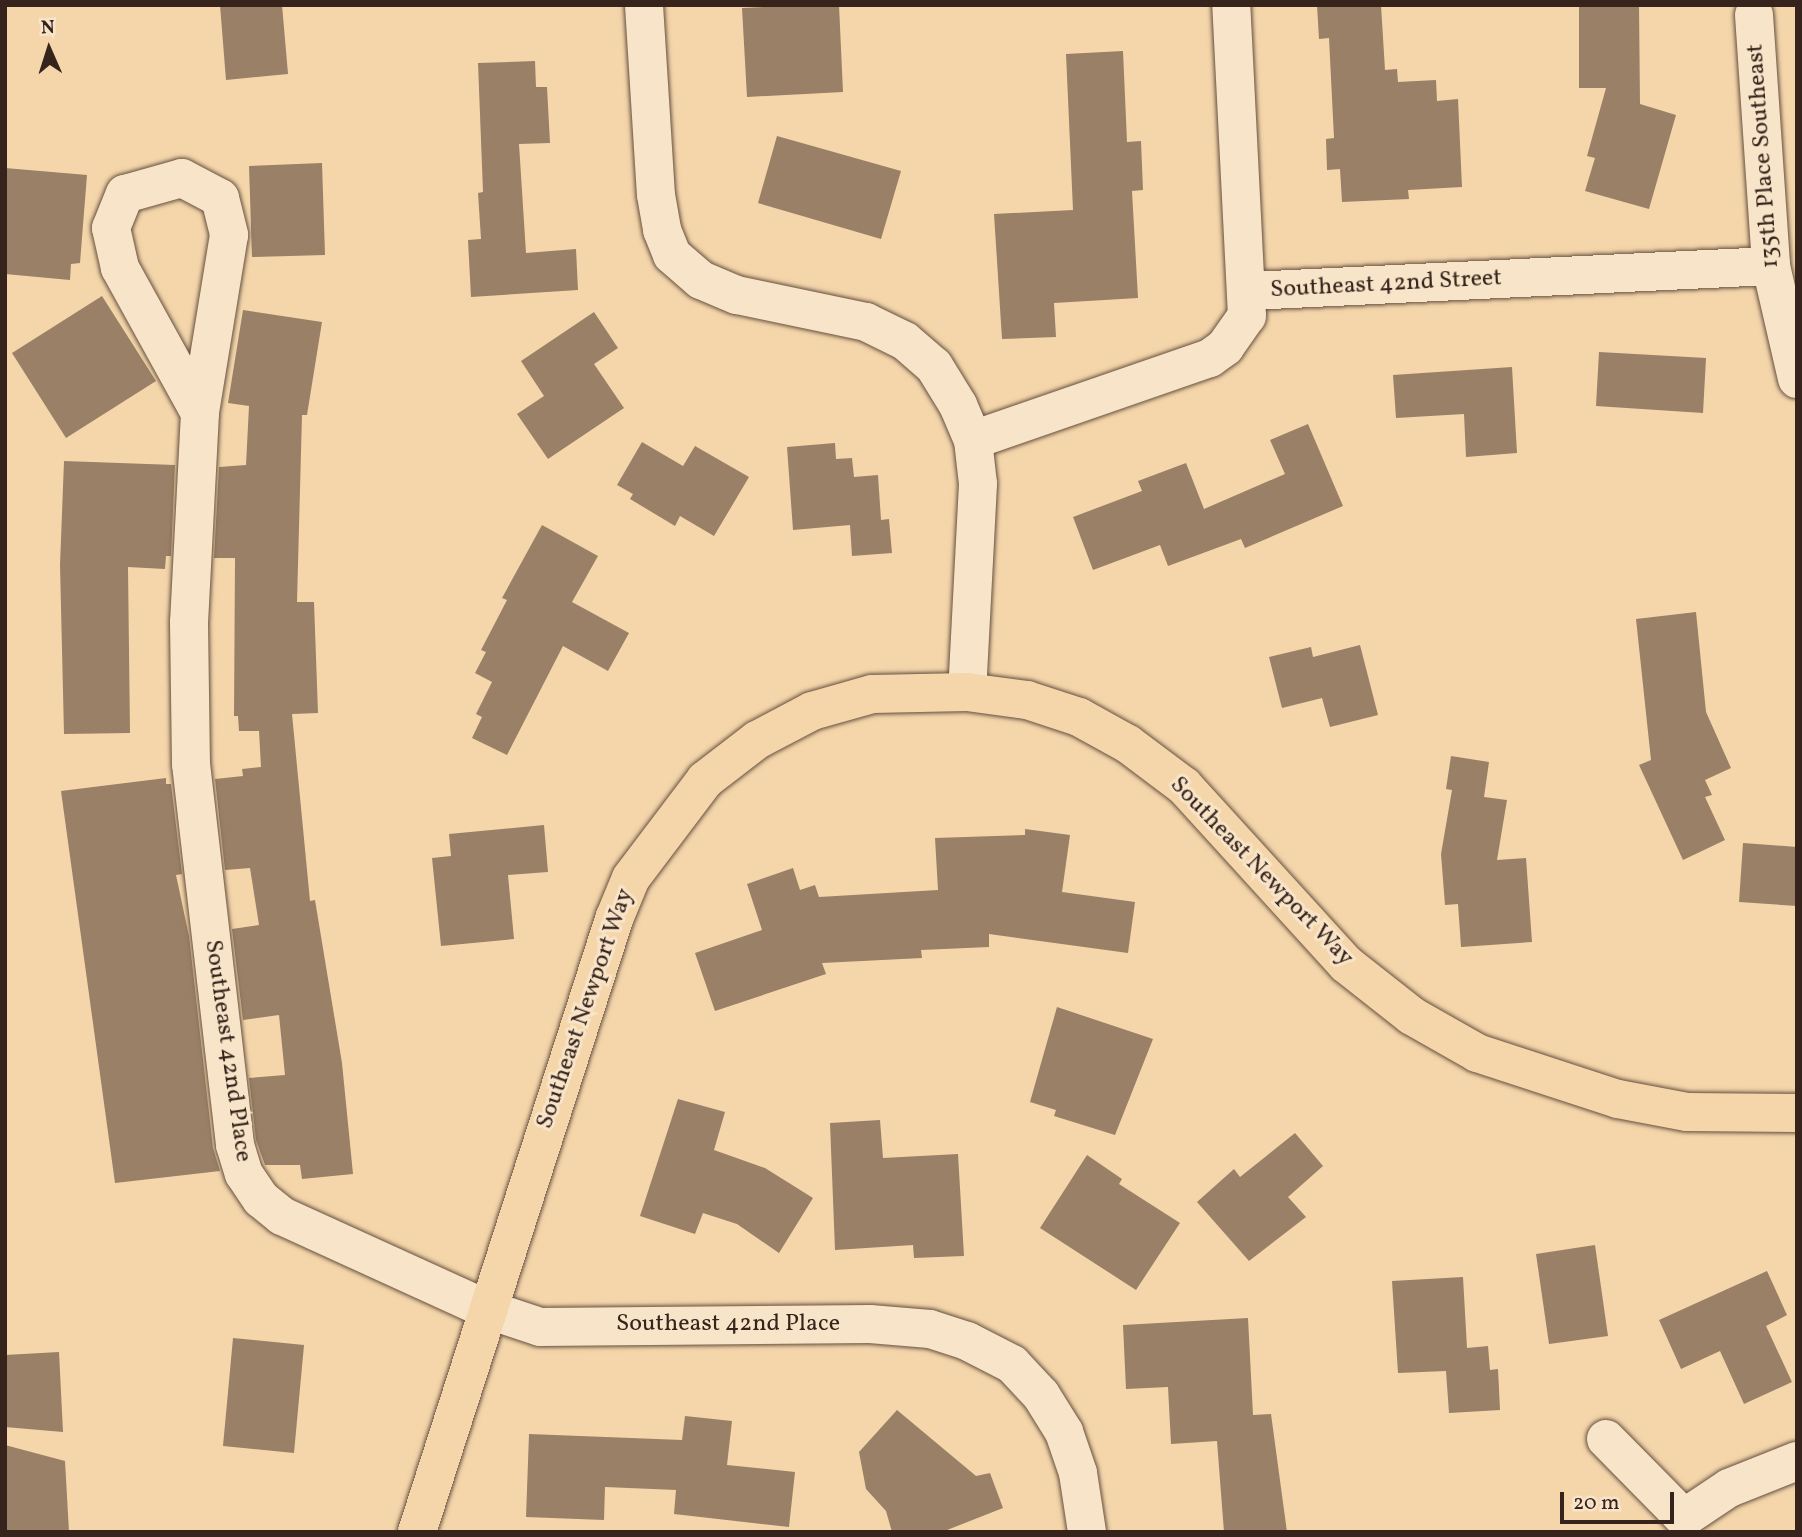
<!DOCTYPE html>
<style>
body{margin:0}
#map{position:relative;width:1802px;height:1537px;overflow:hidden;background:#f4d6aa;font-family:Vollkorn,serif}
div>[style]{position:absolute}
.building>*{inset:0;background:#998066}
.roads{filter:drop-shadow(0 0 2px #665040) drop-shadow(0 0 2px #665040)}
.minor>*{height:38px;margin:-19px;padding:0 19px;transform-origin:19px;border-radius:19px;background:#f8e4c8}
.major>*{height:38px;margin:-19px;padding:0 19px;transform-origin:19px;border-radius:19px;background:#f4d6aa}
span{translate:-50% -50%;white-space:nowrap;text-align:center;line-height:1.15;-webkit-text-stroke:6px #f8e4c8;paint-order:stroke}
.street-label{font-size:24px;color:#36231c}
.frame{position:absolute;inset:0;border:7px solid #36231c;pointer-events:none}
.north{position:absolute;left:14px;top:14px;width:70px;height:70px;-webkit-text-stroke:5px #f8e4c8;paint-order:stroke;rotate:357deg;font-size:19px;font-weight:700;line-height:28px;text-align:center;color:#36231c}
.north::after{content:'';display:block;margin:auto;width:24px;height:32px;background:#36231c;clip-path:polygon(50% 0,100% 100%,50% 72%,0 100%)}
.scale{position:absolute;left:1560px;top:1492px;width:114px;height:32px;box-sizing:border-box;border:4px solid #36231c;border-top:0;padding-left:9px;font-size:21px;line-height:24px;white-space:nowrap;color:#36231c;-webkit-text-stroke:5px #f8e4c8;paint-order:stroke}
</style>
<div id="map">
<div class="building">
<i style="clip-path:polygon(220px 5px,282px 5px,288px 74px,226px 80px)"></i>
<i style="clip-path:polygon(801px 5px,839px 5px,843px 92px,747px 97px,742px 8px)"></i>
<i style="clip-path:polygon(1317px 5px,1381px 5px,1385px 70px,1397px 69px,1398px 82px,1436px 80px,1437px 101px,1458px 99px,1462px 187px,1408px 190px,1409px 199px,1342px 202px,1340px 169px,1327px 170px,1326px 139px,1334px 138px,1329px 38px,1319px 39px)"></i>
<i style="clip-path:polygon(1579px 5px,1639px 5px,1640px 104px,1676px 115px,1649px 209px,1585px 191px,1595px 158px,1587px 156px,1606px 88px,1579px 88px)"></i>
<i style="clip-path:polygon(1123px 51px,1127px 142px,1141px 141px,1143px 190px,1132px 191px,1138px 298px,1054px 303px,1056px 337px,1002px 339px,994px 214px,1073px 210px,1066px 54px)"></i>
<i style="clip-path:polygon(535px 61px,536px 87px,547px 87px,550px 143px,519px 144px,526px 253px,576px 249px,578px 290px,471px 297px,468px 240px,481px 239px,478px 193px,483px 192px,478px 63px)"></i>
<i style="clip-path:polygon(777px 136px,901px 171px,881px 239px,758px 203px)"></i>
<i style="clip-path:polygon(322px 163px,325px 255px,252px 257px,249px 166px)"></i>
<i style="clip-path:polygon(5px 168px,87px 175px,80px 263px,71px 264px,70px 280px,5px 274px)"></i>
<i style="clip-path:polygon(102px 296px,156px 381px,66px 438px,12px 353px)"></i>
<i style="clip-path:polygon(243px 310px,322px 322px,307px 415px,302px 415px,297px 602px,314px 602px,318px 713px,292px 714px,310px 901px,315px 900px,342px 1063px,353px 1174px,302px 1179px,300px 1165px,265px 1165px,256px 1140px,249px 1078px,285px 1075px,279px 1015px,243px 1020px,232px 929px,259px 925px,250px 868px,225px 870px,215px 779px,243px 776px,242px 769px,261px 767px,259px 731px,239px 731px,238px 716px,234px 716px,235px 558px,214px 558px,219px 467px,246px 465px,249px 406px,228px 403px)"></i>
<i style="clip-path:polygon(594px 312px,618px 348px,594px 364px,624px 408px,548px 459px,517px 414px,544px 396px,521px 361px)"></i>
<i style="clip-path:polygon(1599px 352px,1706px 358px,1703px 413px,1596px 406px)"></i>
<i style="clip-path:polygon(1512px 367px,1517px 453px,1466px 457px,1464px 414px,1396px 418px,1393px 375px)"></i>
<i style="clip-path:polygon(1308px 424px,1343px 506px,1245px 548px,1241px 539px,1168px 566px,1160px 545px,1093px 570px,1073px 517px,1142px 491px,1138px 481px,1186px 463px,1204px 509px,1285px 474px,1270px 440px)"></i>
<i style="clip-path:polygon(642px 442px,683px 466px,695px 446px,749px 477px,714px 536px,680px 516px,675px 526px,630px 499px,633px 494px,617px 485px)"></i>
<i style="clip-path:polygon(835px 443px,836px 459px,852px 458px,854px 477px,878px 475px,881px 520px,889px 519px,892px 553px,852px 556px,850px 525px,793px 530px,787px 447px)"></i>
<i style="clip-path:polygon(64px 461px,175px 465px,171px 556px,166px 556px,165px 569px,128px 567px,130px 733px,64px 734px,60px 565px)"></i>
<i style="clip-path:polygon(542px 525px,598px 556px,572px 602px,629px 633px,608px 671px,563px 646px,507px 755px,472px 738px,482px 717px,476px 714px,492px 682px,475px 673px,486px 652px,481px 650px,507px 600px,502px 598px)"></i>
<i style="clip-path:polygon(1696px 612px,1706px 712px,1731px 768px,1705px 780px,1712px 795px,1705px 797px,1725px 840px,1683px 860px,1639px 765px,1651px 760px,1636px 619px)"></i>
<i style="clip-path:polygon(1360px 645px,1378px 715px,1330px 727px,1322px 698px,1282px 708px,1269px 657px,1311px 647px,1313px 657px)"></i>
<i style="clip-path:polygon(1451px 756px,1489px 762px,1484px 797px,1507px 800px,1497px 860px,1526px 858px,1532px 942px,1461px 947px,1458px 904px,1445px 905px,1441px 854px,1452px 790px,1446px 789px)"></i>
<i style="clip-path:polygon(166px 778px,166px 784px,171px 784px,182px 874px,176px 875px,189px 936px,213px 1148px,220px 1171px,115px 1183px,61px 791px)"></i>
<i style="clip-path:polygon(544px 825px,548px 872px,508px 875px,514px 939px,441px 946px,432px 858px,451px 856px,449px 834px)"></i>
<i style="clip-path:polygon(1025px 829px,1070px 835px,1062px 892px,1135px 902px,1128px 953px,989px 934px,989px 947px,921px 950px,922px 958px,822px 963px,826px 974px,715px 1011px,695px 953px,762px 930px,747px 884px,793px 868px,800px 890px,815px 885px,819px 897px,938px 890px,935px 838px,1025px 835px)"></i>
<i style="clip-path:polygon(1743px 843px,1797px 847px,1797px 906px,1739px 902px)"></i>
<i style="clip-path:polygon(1057px 1007px,1153px 1039px,1115px 1135px,1054px 1116px,1056px 1110px,1030px 1102px)"></i>
<i style="clip-path:polygon(678px 1099px,725px 1112px,714px 1150px,765px 1168px,813px 1198px,779px 1253px,737px 1224px,703px 1213px,695px 1234px,640px 1216px)"></i>
<i style="clip-path:polygon(880px 1120px,883px 1158px,958px 1154px,964px 1256px,914px 1258px,913px 1245px,835px 1250px,830px 1123px)"></i>
<i style="clip-path:polygon(1295px 1133px,1323px 1166px,1288px 1197px,1306px 1217px,1249px 1261px,1197px 1202px,1234px 1169px,1240px 1177px)"></i>
<i style="clip-path:polygon(1087px 1155px,1122px 1179px,1119px 1184px,1180px 1223px,1136px 1290px,1040px 1228px)"></i>
<i style="clip-path:polygon(1595px 1245px,1608px 1336px,1549px 1344px,1536px 1254px)"></i>
<i style="clip-path:polygon(1767px 1271px,1787px 1315px,1766px 1326px,1792px 1382px,1744px 1404px,1720px 1351px,1681px 1369px,1659px 1320px)"></i>
<i style="clip-path:polygon(1463px 1277px,1467px 1348px,1488px 1346px,1490px 1370px,1498px 1369px,1500px 1410px,1449px 1413px,1446px 1371px,1398px 1373px,1392px 1281px)"></i>
<i style="clip-path:polygon(1248px 1318px,1253px 1415px,1271px 1414px,1287px 1532px,1224px 1532px,1217px 1441px,1171px 1444px,1168px 1387px,1126px 1389px,1123px 1325px)"></i>
<i style="clip-path:polygon(233px 1338px,304px 1345px,294px 1453px,223px 1446px)"></i>
<i style="clip-path:polygon(59px 1352px,63px 1432px,5px 1427px,5px 1355px)"></i>
<i style="clip-path:polygon(897px 1410px,976px 1476px,990px 1473px,1003px 1508px,942px 1532px,892px 1532px,886px 1511px,866px 1489px,859px 1452px)"></i>
<i style="clip-path:polygon(685px 1416px,732px 1421px,727px 1465px,795px 1472px,789px 1527px,674px 1514px,676px 1490px,605px 1487px,604px 1520px,526px 1517px,529px 1434px,682px 1440px)"></i>
<i style="clip-path:polygon(5px 1445px,65px 1461px,69px 1532px,5px 1532px)"></i>
</div>
<div class="roads">
<div class="minor">
<i style="left:644px;top:5px;width:190px;rotate:86.4deg"></i>
<i style="left:656px;top:195px;width:36px;rotate:80deg"></i>
<i style="left:662px;top:230px;width:27px;rotate:68deg"></i>
<i style="left:672px;top:255px;width:38px;rotate:41deg"></i>
<i style="left:701px;top:280px;width:39px;rotate:23deg"></i>
<i style="left:737px;top:295px;width:132px;rotate:11.8deg"></i>
<i style="left:866px;top:322px;width:43px;rotate:26deg"></i>
<i style="left:905px;top:341px;width:38px;rotate:41deg"></i>
<i style="left:934px;top:366px;width:46px;rotate:58.4deg"></i>
<i style="left:958px;top:405px;width:38px;rotate:67deg"></i>
<i style="left:973px;top:440px;width:44px;rotate:83.5deg"></i>
<i style="left:978px;top:484px;width:208px;rotate:93deg"></i>
<i style="left:1754px;top:15px;width:252px;rotate:86.1deg"></i>
<i style="left:1771px;top:266px;width:116px;rotate:77deg"></i>
<i style="left:1250px;top:291px;width:522px;rotate:-2.75deg"></i>
<i style="left:200px;top:413px;width:166px;rotate:-118.9deg"></i>
<i style="left:120px;top:268px;width:41px;rotate:-102.7deg"></i>
<i style="left:111px;top:228px;width:37px;rotate:-68deg"></i>
<i style="left:125px;top:194px;width:59px;rotate:-15.7deg"></i>
<i style="left:182px;top:178px;width:43px;rotate:27.8deg"></i>
<i style="left:220px;top:198px;width:38px;rotate:76deg"></i>
<i style="left:229px;top:235px;width:180px;rotate:99.3deg"></i>
<i style="left:200px;top:413px;width:209px;rotate:93deg"></i>
<i style="left:189px;top:622px;width:142px;rotate:89.2deg"></i>
<i style="left:191px;top:764px;width:384px;rotate:83.4deg"></i>
<i style="left:235px;top:1145px;width:30px;rotate:73deg"></i>
<i style="left:244px;top:1174px;width:30px;rotate:56deg"></i>
<i style="left:261px;top:1199px;width:27px;rotate:39deg"></i>
<i style="left:282px;top:1216px;width:224px;rotate:24.5deg"></i>
<i style="left:486px;top:1309px;width:57px;rotate:18.4deg"></i>
<i style="left:540px;top:1327px;width:330px;rotate:-0.5deg"></i>
<i style="left:870px;top:1324px;width:60px;rotate:4.8deg"></i>
<i style="left:930px;top:1329px;width:39px;rotate:18deg"></i>
<i style="left:967px;top:1341px;width:51px;rotate:27.1deg"></i>
<i style="left:1012px;top:1364px;width:42px;rotate:46.9deg"></i>
<i style="left:1041px;top:1395px;width:44px;rotate:58.1deg"></i>
<i style="left:1064px;top:1432px;width:43px;rotate:71.1deg"></i>
<i style="left:1078px;top:1473px;width:60px;rotate:81.3deg"></i>
<i style="left:973px;top:440px;width:251px;rotate:-19.1deg"></i>
<i style="left:1210px;top:358px;width:19px;rotate:-36deg"></i>
<i style="left:1225px;top:347px;width:38px;rotate:-55deg"></i>
<i style="left:1247px;top:316px;width:311px;rotate:-92.9deg"></i>
<i style="left:1606px;top:1439px;width:111px;rotate:45.4deg"></i>
<i style="left:1684px;top:1518px;width:54px;rotate:-33.7deg"></i>
<i style="left:1729px;top:1488px;width:73px;rotate:-21.7deg"></i>
</div>
<div class="major">
<i style="left:417px;top:1532px;width:644px;rotate:-72.18deg"></i>
<i style="left:614px;top:919px;width:44px;rotate:-67.5deg"></i>
<i style="left:631px;top:878px;width:123px;rotate:-52.9deg"></i>
<i style="left:705px;top:780px;width:66px;rotate:-37.6deg"></i>
<i style="left:757px;top:740px;width:62px;rotate:-27.8deg"></i>
<i style="left:812px;top:711px;width:62px;rotate:-15.8deg"></i>
<i style="left:872px;top:694px;width:95px;rotate:-1.2deg"></i>
<i style="left:967px;top:692px;width:61px;rotate:7.6deg"></i>
<i style="left:1027px;top:700px;width:55px;rotate:18.1deg"></i>
<i style="left:1079px;top:717px;width:56px;rotate:28.9deg"></i>
<i style="left:1128px;top:744px;width:70px;rotate:36.9deg"></i>
<i style="left:1184px;top:786px;width:241px;rotate:47.7deg"></i>
<i style="left:1346px;top:964px;width:84px;rotate:38.2deg"></i>
<i style="left:1412px;top:1016px;width:75px;rotate:29.6deg"></i>
<i style="left:1477px;top:1053px;width:148px;rotate:18.1deg"></i>
<i style="left:1618px;top:1099px;width:70px;rotate:10.7deg"></i>
<i style="left:1687px;top:1112px;width:110px;rotate:0.5deg"></i>
</div>
</div>
<div class="street-label">
<span style="left:1764px;top:156px;rotate:-94deg">135th Place Southeast</span>
<span style="left:1386px;top:285px;rotate:-3deg">Southeast 42nd Street</span>
<span style="left:1261px;top:872px;rotate:46deg">Southeast Newport Way</span>
<span style="left:586px;top:1009px;rotate:-71deg">Southeast Newport Way</span>
<span style="left:227px;top:1051px;rotate:82deg">Southeast 42nd Place</span>
<span style="left:728px;top:1325px">Southeast 42nd Place</span>
</div>
<div class="frame"></div>
<div class="north">N</div>
<div class="scale">20 m</div>
</div>
